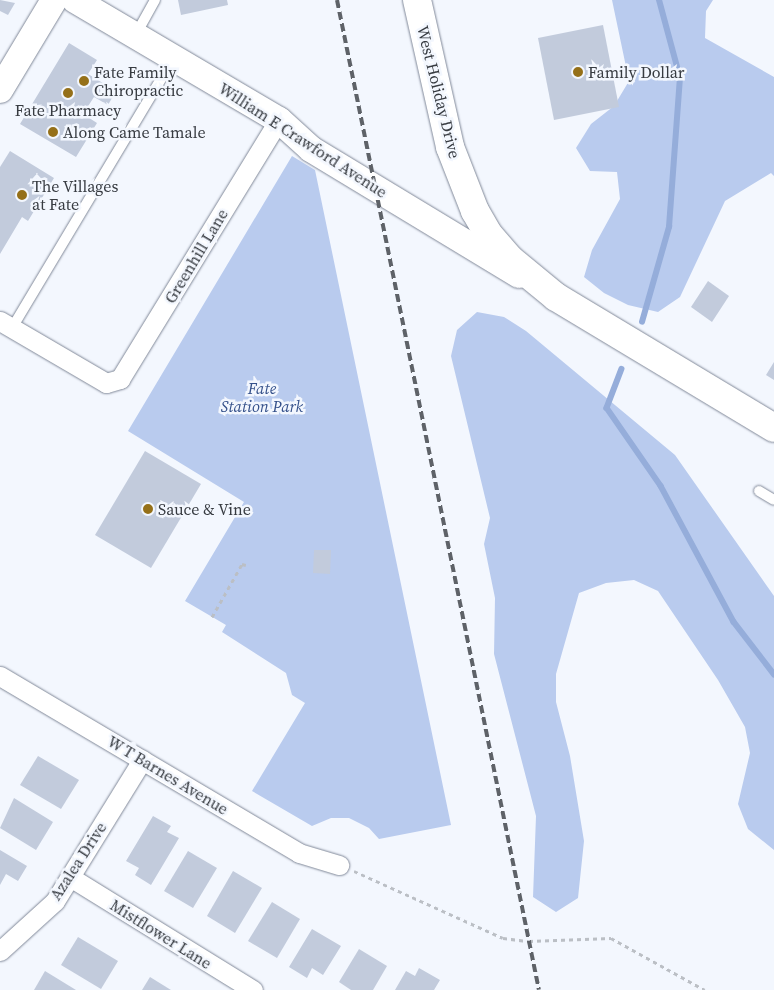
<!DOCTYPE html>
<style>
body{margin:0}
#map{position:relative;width:774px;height:990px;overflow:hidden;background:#f3f7fe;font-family:"Source Serif 4",serif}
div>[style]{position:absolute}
.green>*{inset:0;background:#b9cbee}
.stream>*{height:5.5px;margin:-2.75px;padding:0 2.75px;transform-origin:2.75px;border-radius:2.75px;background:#95adda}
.building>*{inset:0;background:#c2cbdc}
.path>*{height:3px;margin-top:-1.5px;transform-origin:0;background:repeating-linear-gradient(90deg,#bbbfc5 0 4px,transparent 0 8px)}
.roads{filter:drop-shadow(0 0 1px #818999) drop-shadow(0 0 1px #818999)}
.lane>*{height:10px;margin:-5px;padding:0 5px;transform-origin:5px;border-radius:5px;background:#fff}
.street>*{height:19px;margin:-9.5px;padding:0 9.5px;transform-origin:9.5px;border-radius:9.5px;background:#fff}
.secondary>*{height:26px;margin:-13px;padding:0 13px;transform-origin:13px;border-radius:13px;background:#fff}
.primary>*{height:28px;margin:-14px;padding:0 14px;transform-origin:14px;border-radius:14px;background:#fff}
.rail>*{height:4px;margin-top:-2px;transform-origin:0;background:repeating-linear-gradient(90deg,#5e6268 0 8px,transparent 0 12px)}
.dots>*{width:14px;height:14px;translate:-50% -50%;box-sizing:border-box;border:2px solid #f3f7fe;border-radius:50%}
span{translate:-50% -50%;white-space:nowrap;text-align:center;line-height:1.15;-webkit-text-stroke:5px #f3f7fe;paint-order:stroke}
.poi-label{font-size:16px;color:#373b41}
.left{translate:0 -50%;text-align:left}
.street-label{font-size:16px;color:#373b41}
.park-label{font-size:16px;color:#34508a;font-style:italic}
</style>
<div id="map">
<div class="green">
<i style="clip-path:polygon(612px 0,713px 0,706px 11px,705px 38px,774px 77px,774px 176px,771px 173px,725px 201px,680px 297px,658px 312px,628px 305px,604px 293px,584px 277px,592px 250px,620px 199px,617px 172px,590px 171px,576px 148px,591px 124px,614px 106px,629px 81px)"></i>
<i style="clip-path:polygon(292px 156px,315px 170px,451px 825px,379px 839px,369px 828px,349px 818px,331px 818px,312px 826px,252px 791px,305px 703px,292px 695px,286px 673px,222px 632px,226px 625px,185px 601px,244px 502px,128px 431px)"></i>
<i style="clip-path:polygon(477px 312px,504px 317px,526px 331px,675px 455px,774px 596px,774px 850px,748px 829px,738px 804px,750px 753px,745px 727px,718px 680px,658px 591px,634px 580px,606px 583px,579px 593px,556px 674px,556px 702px,570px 756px,584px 841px,578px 898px,556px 912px,533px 897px,536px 816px,494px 654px,495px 598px,484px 544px,490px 518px,451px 356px,457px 330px)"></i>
</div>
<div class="stream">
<i style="left:642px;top:322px;width:99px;rotate:-74.1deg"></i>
<i style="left:669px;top:227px;width:149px;rotate:-85.8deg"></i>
<i style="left:680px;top:78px;width:81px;rotate:-105.1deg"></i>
<i style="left:622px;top:369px;width:42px;rotate:111deg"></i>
<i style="left:607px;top:408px;width:95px;rotate:55.3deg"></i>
<i style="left:661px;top:486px;width:154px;rotate:61.8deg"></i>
<i style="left:734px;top:622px;width:66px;rotate:52.4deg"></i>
</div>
<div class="building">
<i style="clip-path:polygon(0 0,15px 3px,8px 15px,0 11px)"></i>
<i style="clip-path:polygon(178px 0,227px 0,228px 5px,181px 15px)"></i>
<i style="clip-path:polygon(603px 25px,619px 107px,554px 120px,538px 38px)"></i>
<i style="clip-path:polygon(69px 43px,97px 60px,88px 74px,116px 91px,108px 105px,94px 97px,83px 114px,97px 123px,76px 157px,20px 124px)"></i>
<i style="clip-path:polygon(10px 151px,54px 178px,28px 221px,22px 217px,0 254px,0 167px)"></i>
<i style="clip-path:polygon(708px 281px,729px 296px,712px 322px,691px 307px)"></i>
<i style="clip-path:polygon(774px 362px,774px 380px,766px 375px)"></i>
<i style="clip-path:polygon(145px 451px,201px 484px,151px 568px,95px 535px)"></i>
<i style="clip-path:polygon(314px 550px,331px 550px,330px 574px,313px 573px)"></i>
<i style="clip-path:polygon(38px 756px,79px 780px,61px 809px,20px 785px)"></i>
<i style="clip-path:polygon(14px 798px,53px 822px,36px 850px,0 828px)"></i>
<i style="clip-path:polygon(153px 816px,171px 826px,167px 832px,179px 838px,151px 885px,135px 875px,139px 868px,126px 861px)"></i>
<i style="clip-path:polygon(0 850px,27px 866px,18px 881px,6px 874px,0 885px)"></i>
<i style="clip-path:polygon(188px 851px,217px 868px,193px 908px,164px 891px)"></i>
<i style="clip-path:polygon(233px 871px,262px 888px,235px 933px,207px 916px)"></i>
<i style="clip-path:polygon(272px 902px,300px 919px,277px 958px,248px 941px)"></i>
<i style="clip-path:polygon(312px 929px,341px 946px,323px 975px,312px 968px,307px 978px,289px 967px)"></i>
<i style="clip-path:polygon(78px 937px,118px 961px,101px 989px,61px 965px)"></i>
<i style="clip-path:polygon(359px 949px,387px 966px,373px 990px,351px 990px,339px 982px)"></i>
<i style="clip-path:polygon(419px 968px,440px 980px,434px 990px,395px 990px,406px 971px,415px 976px)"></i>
<i style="clip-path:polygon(45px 971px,76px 990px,34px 990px)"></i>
<i style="clip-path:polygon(150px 977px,171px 990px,142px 990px)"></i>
</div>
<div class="path">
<i style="left:212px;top:617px;width:61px;rotate:-60.5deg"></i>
<i style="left:242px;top:564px;width:4px;rotate:14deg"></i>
<i style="left:354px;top:871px;width:163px;rotate:24.2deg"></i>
<i style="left:503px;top:938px;width:26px;rotate:7deg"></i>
<i style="left:529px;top:941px;width:82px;rotate:-2.1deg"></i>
<i style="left:611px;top:938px;width:107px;rotate:29deg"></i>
</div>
<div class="roads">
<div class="lane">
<i style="left:135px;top:36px;width:41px;rotate:-60.9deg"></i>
<i style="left:12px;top:328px;width:313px;rotate:-59.1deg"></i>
<i style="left:759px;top:491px;width:17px;rotate:31deg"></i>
</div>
<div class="street">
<i style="left:0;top:321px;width:123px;rotate:30.3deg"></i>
<i style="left:106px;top:383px;width:15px;rotate:-16deg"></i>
<i style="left:120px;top:379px;width:304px;rotate:-58.5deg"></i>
<i style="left:0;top:676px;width:347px;rotate:30.6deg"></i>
<i style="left:299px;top:853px;width:42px;rotate:16.7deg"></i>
<i style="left:70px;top:877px;width:215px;rotate:31.7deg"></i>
<i style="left:0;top:951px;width:74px;rotate:-42.3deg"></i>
<i style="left:55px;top:901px;width:166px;rotate:-58.3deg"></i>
</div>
<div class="secondary">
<i style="left:75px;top:0;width:237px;rotate:30.5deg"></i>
<i style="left:279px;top:120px;width:43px;rotate:42.2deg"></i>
<i style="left:311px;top:149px;width:243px;rotate:31.2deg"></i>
<i style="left:0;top:90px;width:105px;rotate:-59deg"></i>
</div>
<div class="primary">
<i style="left:417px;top:0;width:151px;rotate:77.3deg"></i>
<i style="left:450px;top:147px;width:69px;rotate:68.7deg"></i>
<i style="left:475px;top:211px;width:28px;rotate:60deg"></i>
<i style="left:489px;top:235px;width:33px;rotate:49deg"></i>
<i style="left:511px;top:260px;width:58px;rotate:39.4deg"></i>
<i style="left:556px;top:297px;width:254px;rotate:31deg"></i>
</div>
</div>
<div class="rail">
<i style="left:337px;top:0;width:1010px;rotate:78.47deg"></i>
</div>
<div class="dots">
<i style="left:578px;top:72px;background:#957019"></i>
<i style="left:84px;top:81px;background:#957019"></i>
<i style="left:68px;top:93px;background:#957019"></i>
<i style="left:53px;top:132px;background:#957019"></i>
<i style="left:22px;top:195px;background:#957019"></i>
<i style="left:148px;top:509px;background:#957019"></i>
</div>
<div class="poi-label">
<span class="left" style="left:94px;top:81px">Fate Family<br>Chiropractic</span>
<span class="left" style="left:588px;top:72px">Family Dollar</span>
<span style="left:68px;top:110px">Fate Pharmacy</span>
<span class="left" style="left:63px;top:132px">Along Came Tamale</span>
<span class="left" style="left:32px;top:195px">The Villages<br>at Fate</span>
<span class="left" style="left:158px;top:509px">Sauce &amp; Vine</span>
</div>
<div class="street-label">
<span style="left:439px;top:92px;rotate:76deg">West Holiday Drive</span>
<span style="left:303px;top:140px;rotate:33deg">William E Crawford Avenue</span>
<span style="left:196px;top:256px;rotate:-59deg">Greenhill Lane</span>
<span style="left:168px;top:775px;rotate:31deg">W T Barnes Avenue</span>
<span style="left:78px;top:861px;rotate:-57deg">Azalea Drive</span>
<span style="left:161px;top:934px;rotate:32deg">Mistflower Lane</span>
</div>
<div class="park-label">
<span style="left:262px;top:397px">Fate<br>Station Park</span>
</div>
</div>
